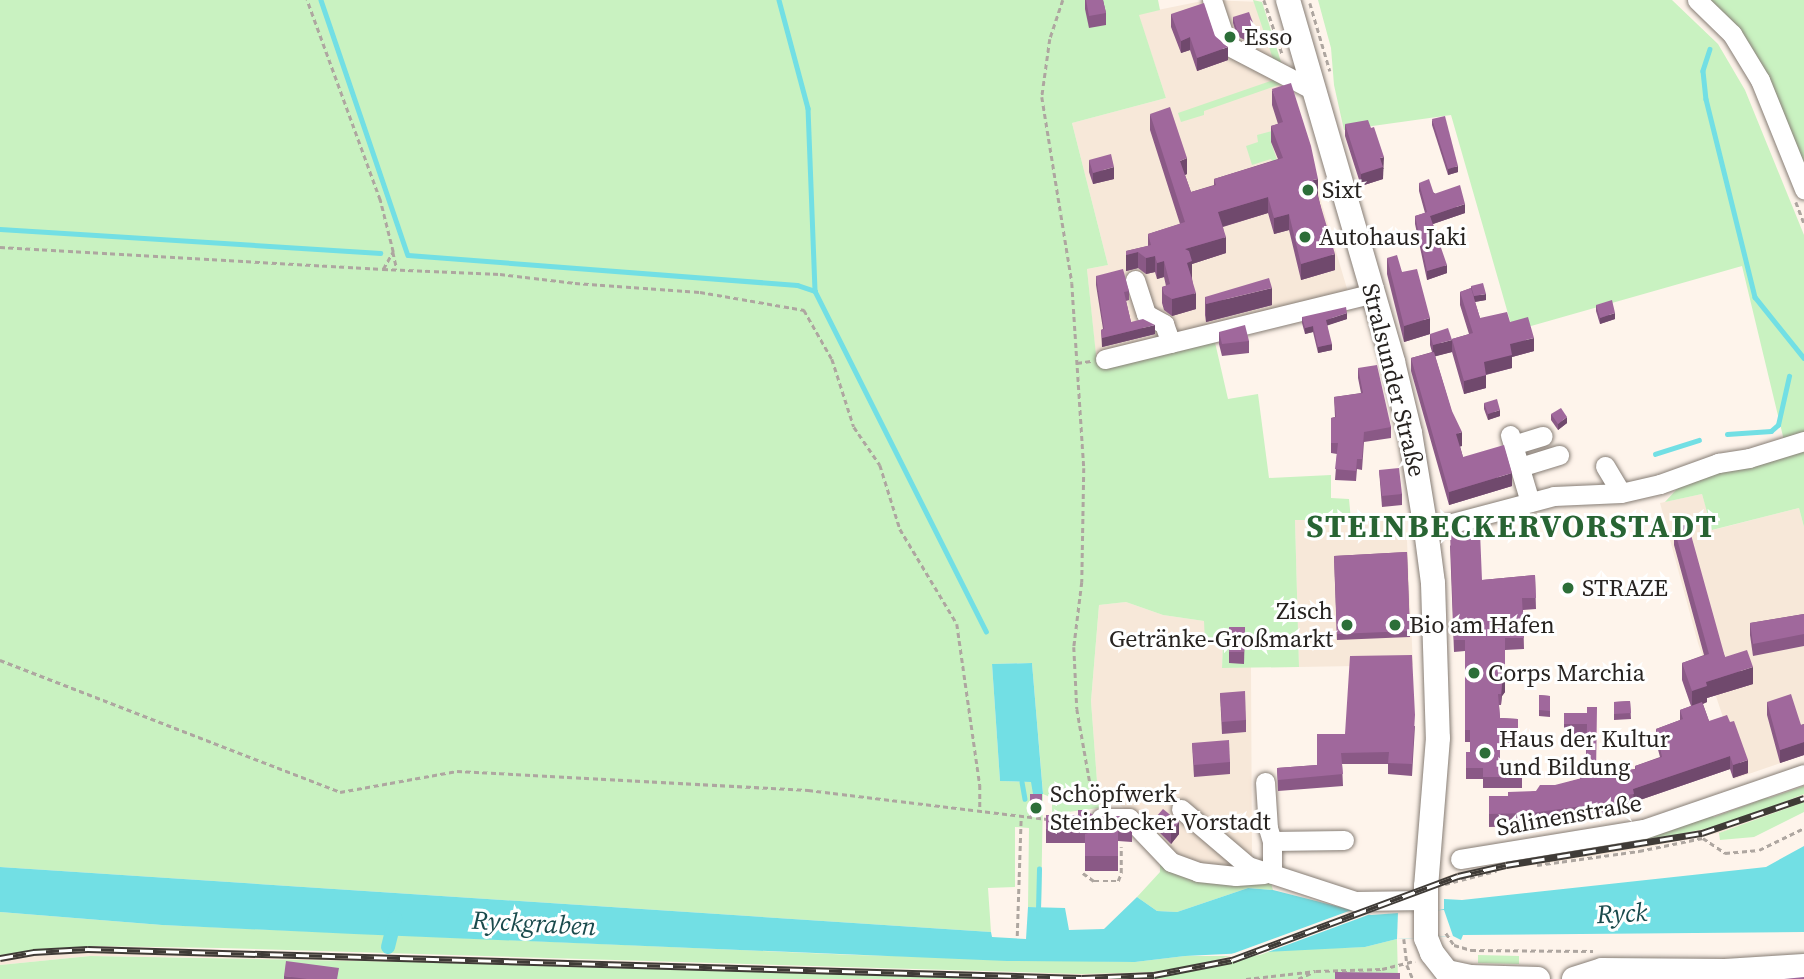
<!DOCTYPE html>
<meta charset="utf-8">
<style>
body{margin:0}
#map{position:relative;width:1804px;height:979px;overflow:hidden;background:#fef4eb;font-family:"Source Serif 4",serif}
div>[style]{position:absolute}
.built>*{inset:0;background:#f7e8d9}
.green>*{inset:0;background:#c9f2c1}
.water>*{inset:0;background:#72dfe4}
.pier>*{inset:0;background:#fef4eb}
.stream>*{height:4.5px;margin:-2.25px;padding:0 2.25px;transform-origin:2.25px;border-radius:2.25px;background:#72dfe4}
.canal>*{height:14px;margin:-7px;padding:0 7px;transform-origin:7px;border-radius:7px;background:#72dfe4}
.path>*{height:2.5px;margin-top:-1.25px;transform-origin:0;background:repeating-linear-gradient(90deg,#aea6a0 0 5px,transparent 0 8.5px)}
.roads{filter:drop-shadow(0 0 2px #867d75) drop-shadow(0 0 2px #867d75)}
.minor>*{height:19px;margin:-9.5px;padding:0 9.5px;transform-origin:9.5px;border-radius:9.5px;background:#fff}
.major>*{height:24px;margin:-12px;padding:0 12px;transform-origin:12px;border-radius:12px;background:#fff}
.rail>*{height:7px;margin-top:-3.5px;transform-origin:0;background:repeating-linear-gradient(90deg,#fff 0 13px,#3f3b37 0 26px);box-sizing:border-box;border-block:2px solid #3f3b37}
.wall>*{inset:0;background:#8a5986}
.shaded-wall>*{inset:0;background:#70496d}
.building>*{inset:0;background:#a0689c}
.dots>*{width:19px;height:19px;translate:-50% -50%;box-sizing:border-box;border:4px solid #fff;border-radius:50%}
span{translate:-50% -50%;white-space:nowrap;text-align:center;line-height:1.15;-webkit-text-stroke:6px #fff;paint-order:stroke}
.poi-label{font-size:24px;color:#272320}
.left{translate:0 -50%;text-align:left}
.right{translate:-100% -50%;text-align:right}
.street-label{font-size:24px;color:#272320}
.water-label{font-size:26px;color:#194a4c;font-style:italic}
.district-label{font-size:32px;color:#286433;font-weight:700;letter-spacing:2px}
</style>
<div id="map">
<div class="built">
<i style="clip-path:polygon(1207px 0,1262px 2px,1348px 292px,1096px 357px,1087px 269px,1108px 265px,1072px 123px,1166px 98px,1138px 14px)"></i>
<i style="clip-path:polygon(1702px 494px,1713px 530px,1799px 508px,1804px 527px,1804px 755px,1734px 779px,1719px 739px,1729px 735px,1698px 643px,1660px 503px)"></i>
<i style="clip-path:polygon(1295px 520px,1406px 520px,1413px 665px,1299px 667px)"></i>
<i style="clip-path:polygon(1126px 602px,1163px 615px,1204px 621px,1223px 641px,1222px 668px,1251px 667px,1252px 860px,1245px 873px,1184px 864px,1116px 801px,1099px 808px,1091px 701px,1099px 605px)"></i>
<i style="clip-path:polygon(1804px 794px,1804px 802px,1719px 833px,1638px 849px,1481px 873px,1440px 884px,1233px 962px,1153px 977px,1028px 979px,184px 957px,89px 956px,0 965px,0 955px,94px 946px,1021px 973px,1152px 972px,1198px 965px,1230px 956px,1458px 872px,1688px 833px,1757px 813px)"></i>
</div>
<div class="green">
<i style="clip-path:polygon(evenodd,0 0,1158px 0,1160px 10px,1139px 15px,1166px 98px,1072px 123px,1108px 265px,1087px 269px,1097px 364px,1214px 338px,1228px 399px,1258px 394px,1269px 478px,1331px 475px,1331px 498px,1349px 499px,1351px 520px,1295px 520px,1299px 667px,1222px 668px,1223px 641px,1205px 643px,1204px 621px,1163px 615px,1126px 602px,1099px 605px,1091px 701px,1099px 808px,1052px 814px,1052px 798px,1043px 794px,1041px 907px,1028px 907px,1029px 828px,1015px 827px,1015px 887px,988px 888px,991px 932px,0 867px,0 0,1032px 663px,1043px 793px,1042px 794px,1032px 782px,1000px 781px,992px 664px,1032px 663px)"></i>
<i style="clip-path:polygon(1253px 0,1262px 2px,1282px 65px,1273px 59px)"></i>
<i style="clip-path:polygon(1318px 0,1672px 0,1718px 44px,1745px 90px,1804px 235px,1804px 527px,1799px 508px,1712px 530px,1702px 494px,1665px 502px,1686px 479px,1787px 453px,1742px 266px,1513px 331px,1451px 115px,1344px 130px,1334px 85px,1331px 48px)"></i>
<i style="clip-path:polygon(1709px 0,1804px 0,1804px 166px)"></i>
<i style="clip-path:polygon(1285px 76px,1287px 82px,1204px 111px,1204px 115px,1181px 122px,1178px 113px)"></i>
<i style="clip-path:polygon(1279px 129px,1271px 142px,1278px 163px,1273px 165px,1271px 159px,1252px 165px,1246px 146px,1258px 142px,1257px 135px)"></i>
<i style="clip-path:polygon(1804px 786px,1804px 794px,1757px 813px,1714px 827px,1636px 843px,1635px 837px,1709px 813px,1714px 817px,1758px 801px,1759px 796px,1769px 798px)"></i>
<i style="clip-path:polygon(1804px 802px,1804px 812px,1754px 837px,1720px 840px,1719px 833px)"></i>
<i style="clip-path:polygon(1160px 863px,1269px 877px,1273px 890px,1248px 888px,1177px 912px,1157px 911px,1137px 897px,1160px 872px)"></i>
<i style="clip-path:polygon(0 912px,162px 925px,855px 955px,1135px 962px,1185px 956px,1230px 956px,1198px 965px,1152px 972px,1081px 974px,219px 948px,94px 946px,0 955px)"></i>
<i style="clip-path:polygon(1397px 939px,1398px 979px,1094px 979px,1153px 977px,1200px 970px,1272px 950px,1365px 947px)"></i>
<i style="clip-path:polygon(1478px 955px,1519px 956px,1519px 964px,1478px 963px)"></i>
<i style="clip-path:polygon(90px 956px,410px 962px,1028px 979px,0 979px,0 965px)"></i>
</div>
<div class="water">
<i style="clip-path:polygon(1032px 663px,1043px 794px,1033px 794px,1031px 782px,1000px 781px,992px 664px)"></i>
<i style="clip-path:polygon(1804px 846px,1804px 932px,1463px 935px,1461px 940px,1453px 936px,1397px 939px,1365px 947px,1185px 956px,1135px 962px,1007px 961px,354px 934px,162px 925px,0 912px,0 867px,991px 932px,992px 937px,1026px 939px,1028px 907px,1065px 908px,1069px 930px,1104px 929px,1137px 897px,1157px 911px,1177px 912px,1248px 888px,1273px 890px,1371px 915px,1439px 910px,1444px 909px,1444px 899px,1462px 900px,1766px 867px)"></i>
</div>
<div class="pier">
<i style="clip-path:polygon(1357px 908px,1376px 912px,1260px 955px,1231px 958px,1229px 955px)"></i>
<i style="clip-path:polygon(1444px 910px,1453px 936px,1397px 939px,1398px 912px)"></i>
</div>
<div class="stream">
<i style="left:321px;top:0;width:269px;rotate:71.2deg"></i>
<i style="left:408px;top:255px;width:390px;rotate:4.4deg"></i>
<i style="left:797px;top:285px;width:19px;rotate:18deg"></i>
<i style="left:815px;top:291px;width:381px;rotate:63.3deg"></i>
<i style="left:779px;top:0;width:112px;rotate:75deg"></i>
<i style="left:808px;top:108px;width:183px;rotate:87.8deg"></i>
<i style="left:1710px;top:49px;width:23px;rotate:108deg"></i>
<i style="left:1703px;top:71px;width:28px;rotate:84deg"></i>
<i style="left:1706px;top:99px;width:204px;rotate:76.1deg"></i>
<i style="left:1755px;top:297px;width:78px;rotate:51.2deg"></i>
<i style="left:0;top:229px;width:381px;rotate:3.6deg"></i>
<i style="left:1727px;top:434px;width:44px;rotate:-3.9deg"></i>
<i style="left:1771px;top:431px;width:9px;rotate:-41deg"></i>
<i style="left:1778px;top:425px;width:50px;rotate:-77.3deg"></i>
<i style="left:1655px;top:454px;width:46px;rotate:-17.7deg"></i>
<i style="left:1022px;top:782px;width:17px;rotate:80deg"></i>
<i style="left:1038px;top:910px;width:41px;rotate:-88.6deg"></i>
</div>
<div class="canal">
<i style="left:388px;top:947px;width:30px;rotate:-76deg"></i>
</div>
<div class="path">
<i style="left:1063px;top:0;width:41px;rotate:108.4deg"></i>
<i style="left:1050px;top:39px;width:59px;rotate:97.9deg"></i>
<i style="left:1042px;top:97px;width:188px;rotate:80.8deg"></i>
<i style="left:1072px;top:283px;width:185px;rotate:86.3deg"></i>
<i style="left:1084px;top:468px;width:114px;rotate:91deg"></i>
<i style="left:1082px;top:582px;width:65px;rotate:97deg"></i>
<i style="left:1074px;top:647px;width:62px;rotate:87.2deg"></i>
<i style="left:1077px;top:709px;width:97px;rotate:80deg"></i>
<i style="left:1264px;top:0;width:59px;rotate:71.3deg"></i>
<i style="left:1310px;top:3px;width:71px;rotate:73.6deg"></i>
<i style="left:1796px;top:202px;width:22px;rotate:69deg"></i>
<i style="left:0;top:247px;width:384px;rotate:3.3deg"></i>
<i style="left:383px;top:269px;width:20px;rotate:-60deg"></i>
<i style="left:393px;top:252px;width:54px;rotate:-104deg"></i>
<i style="left:380px;top:200px;width:213px;rotate:-110.1deg"></i>
<i style="left:393px;top:252px;width:17px;rotate:77deg"></i>
<i style="left:383px;top:269px;width:117px;rotate:2.4deg"></i>
<i style="left:500px;top:274px;width:76px;rotate:6.8deg"></i>
<i style="left:575px;top:283px;width:125px;rotate:4.1deg"></i>
<i style="left:700px;top:292px;width:106px;rotate:9.8deg"></i>
<i style="left:804px;top:310px;width:56px;rotate:60.3deg"></i>
<i style="left:832px;top:359px;width:71px;rotate:72.1deg"></i>
<i style="left:854px;top:427px;width:46px;rotate:55.6deg"></i>
<i style="left:880px;top:465px;width:67px;rotate:72.6deg"></i>
<i style="left:900px;top:529px;width:111px;rotate:59deg"></i>
<i style="left:957px;top:624px;width:163px;rotate:81.9deg"></i>
<i style="left:980px;top:785px;width:26px;rotate:90deg"></i>
<i style="left:1077px;top:363px;width:14px;rotate:-8deg"></i>
<i style="left:0;top:660px;width:365px;rotate:21.2deg"></i>
<i style="left:340px;top:792px;width:119px;rotate:-10.2deg"></i>
<i style="left:457px;top:771px;width:352px;rotate:3.1deg"></i>
<i style="left:808px;top:790px;width:243px;rotate:6.9deg"></i>
<i style="left:1537px;top:865px;width:103px;rotate:-7.8deg"></i>
<i style="left:1639px;top:851px;width:65px;rotate:-11.5deg"></i>
<i style="left:1703px;top:838px;width:27px;rotate:34deg"></i>
<i style="left:1725px;top:853px;width:34px;rotate:-5deg"></i>
<i style="left:1759px;top:850px;width:50px;rotate:-26.1deg"></i>
<i style="left:1083px;top:873px;width:14px;rotate:36deg"></i>
<i style="left:1094px;top:881px;width:24px"></i>
<i style="left:1118px;top:881px;width:9px;rotate:-69deg"></i>
<i style="left:1121px;top:873px;width:26px;rotate:-90deg"></i>
<i style="left:1445px;top:884px;width:53px;rotate:-14.3deg"></i>
<i style="left:1446px;top:933px;width:14px;rotate:56deg"></i>
<i style="left:1454px;top:945px;width:18px;rotate:16deg"></i>
<i style="left:1471px;top:950px;width:122px;rotate:0.5deg"></i>
<i style="left:1017px;top:936px;width:119px;rotate:-88.1deg"></i>
<i style="left:1404px;top:939px;width:26px;rotate:83deg"></i>
<i style="left:1407px;top:965px;width:15px;rotate:67deg"></i>
<i style="left:1246px;top:979px;width:70px;rotate:-6.5deg"></i>
<i style="left:1316px;top:971px;width:66px;rotate:-1.7deg"></i>
<i style="left:1382px;top:969px;width:34px;rotate:-14deg"></i>
<i style="left:1298px;top:979px;width:17px;rotate:-25deg"></i>
</div>
<div class="roads">
<div class="minor">
<i style="left:1212px;top:0;width:47px;rotate:71.6deg"></i>
<i style="left:1227px;top:45px;width:97px;rotate:27.6deg"></i>
<i style="left:1697px;top:0;width:49px;rotate:44.2deg"></i>
<i style="left:1732px;top:34px;width:54px;rotate:58.7deg"></i>
<i style="left:1760px;top:80px;width:118px;rotate:68deg"></i>
<i style="left:1135px;top:280px;width:36px;rotate:72deg"></i>
<i style="left:1146px;top:314px;width:21px;rotate:29deg"></i>
<i style="left:1164px;top:324px;width:20px;rotate:70deg"></i>
<i style="left:1105px;top:359px;width:277px;rotate:-13.8deg"></i>
<i style="left:1510px;top:435px;width:70px;rotate:73.4deg"></i>
<i style="left:1513px;top:445px;width:31px;rotate:-17deg"></i>
<i style="left:1605px;top:466px;width:31px;rotate:59deg"></i>
<i style="left:1520px;top:467px;width:41px;rotate:-17.1deg"></i>
<i style="left:1426px;top:530px;width:132px;rotate:-14.9deg"></i>
<i style="left:1554px;top:496px;width:67px;rotate:-2.6deg"></i>
<i style="left:1621px;top:493px;width:40px;rotate:-13deg"></i>
<i style="left:1660px;top:484px;width:62px;rotate:-19.9deg"></i>
<i style="left:1718px;top:463px;width:31px;rotate:-9deg"></i>
<i style="left:1749px;top:458px;width:58px;rotate:-17.2deg"></i>
<i style="left:1265px;top:782px;width:46px;rotate:86.3deg"></i>
<i style="left:1268px;top:828px;width:14px;rotate:73deg"></i>
<i style="left:1181px;top:809px;width:88px;rotate:40.4deg"></i>
<i style="left:1248px;top:866px;width:113px;rotate:18.1deg"></i>
<i style="left:1355px;top:901px;width:70px;rotate:-0.8deg"></i>
<i style="left:1101px;top:818px;width:28px"></i>
<i style="left:1129px;top:818px;width:61px;rotate:46.3deg"></i>
<i style="left:1171px;top:862px;width:29px;rotate:20deg"></i>
<i style="left:1198px;top:872px;width:38px;rotate:6deg"></i>
<i style="left:1236px;top:876px;width:28px;rotate:-4deg"></i>
<i style="left:1460px;top:859px;width:186px;rotate:-9.3deg"></i>
<i style="left:1644px;top:829px;width:169px;rotate:-19deg"></i>
<i style="left:1272px;top:874px;width:33px;rotate:-90deg"></i>
<i style="left:1272px;top:841px;width:72px;rotate:-0.8deg"></i>
</div>
<div class="major">
<i style="left:1288px;top:0;width:377px;rotate:73.8deg"></i>
<i style="left:1393px;top:362px;width:73px;rotate:76.5deg"></i>
<i style="left:1410px;top:433px;width:98px;rotate:80.6deg"></i>
<i style="left:1426px;top:530px;width:53px;rotate:82.5deg"></i>
<i style="left:1433px;top:583px;width:155px;rotate:88.2deg"></i>
<i style="left:1438px;top:738px;width:148px;rotate:94.6deg"></i>
<i style="left:1426px;top:886px;width:52px;rotate:90deg"></i>
<i style="left:1426px;top:938px;width:16px;rotate:68deg"></i>
<i style="left:1432px;top:953px;width:24px;rotate:52deg"></i>
<i style="left:1447px;top:972px;width:24px;rotate:12deg"></i>
<i style="left:1470px;top:977px;width:68px;rotate:1.7deg"></i>
<i style="left:1574px;top:979px;width:29px;rotate:-18deg"></i>
<i style="left:1602px;top:970px;width:123px;rotate:0.5deg"></i>
<i style="left:1725px;top:971px;width:79px;rotate:-3.6deg"></i>
</div>
</div>
<div class="rail">
<i style="left:0;top:958px;width:34px;rotate:-10deg"></i>
<i style="left:33px;top:952px;width:55px;rotate:-3.1deg"></i>
<i style="left:88px;top:949px;width:994px;rotate:1.67deg"></i>
<i style="left:1082px;top:978px;width:72px;rotate:-2.4deg"></i>
<i style="left:1154px;top:975px;width:79px;rotate:-10.9deg"></i>
<i style="left:1232px;top:960px;width:241px;rotate:-20.4deg"></i>
<i style="left:1458px;top:876px;width:49px;rotate:-12.9deg"></i>
<i style="left:1506px;top:865px;width:199px;rotate:-9.3deg"></i>
<i style="left:1702px;top:833px;width:108px;rotate:-18.9deg"></i>
</div>
<div class="wall">
<i style="clip-path:polygon(1085px 0,1103px 0,1106px 13px,1106px 25px,1089px 28px,1085px 9px)"></i>
<i style="clip-path:polygon(1171px 14px,1215px 36px,1228px 60px,1197px 71px,1190px 50px,1181px 53px,1171px 27px)"></i>
<i style="clip-path:polygon(1233px 17px,1260px 42px,1260px 48px,1237px 36px,1233px 23px)"></i>
<i style="clip-path:polygon(1272px 89px,1318px 195px,1335px 270px,1301px 280px,1289px 230px,1274px 234px,1268px 213px,1223px 227px,1226px 253px,1192px 264px,1192px 278px,1196px 309px,1172px 316px,1164px 310px,1162px 303px,1162px 287px,1166px 286px,1164px 277px,1157px 279px,1155px 272px,1146px 274px,1138px 268px,1126px 271px,1126px 251px,1148px 246px,1148px 234px,1180px 224px,1150px 130px,1150px 114px,1187px 174px,1185px 175px,1191px 192px,1214px 185px,1214px 179px,1278px 159px,1271px 142px,1271px 126px,1278px 124px,1272px 105px)"></i>
<i style="clip-path:polygon(1432px 119px,1458px 172px,1448px 175px,1432px 125px)"></i>
<i style="clip-path:polygon(1345px 124px,1384px 169px,1383px 169px,1383px 179px,1361px 186px,1345px 136px)"></i>
<i style="clip-path:polygon(1089px 160px,1114px 179px,1093px 184px,1089px 172px)"></i>
<i style="clip-path:polygon(1419px 183px,1465px 213px,1433px 224px,1447px 273px,1427px 280px,1415px 224px,1415px 216px,1425px 213px,1419px 191px)"></i>
<i style="clip-path:polygon(1387px 258px,1402px 272px,1430px 334px,1404px 342px,1387px 274px)"></i>
<i style="clip-path:polygon(1096px 276px,1129px 291px,1129px 300px,1126px 301px,1131px 322px,1155px 334px,1102px 347px,1101px 330px,1103px 329px,1096px 285px)"></i>
<i style="clip-path:polygon(1471px 286px,1486px 300px,1475px 302px,1480px 318px,1510px 322px,1534px 351px,1512px 357px,1512px 368px,1486px 375px,1486px 388px,1464px 394px,1452px 352px,1452px 339px,1469px 334px,1460px 305px,1460px 292px,1471px 288px)"></i>
<i style="clip-path:polygon(1205px 297px,1272px 305px,1206px 322px,1205px 315px)"></i>
<i style="clip-path:polygon(1596px 305px,1615px 319px,1600px 324px,1596px 311px)"></i>
<i style="clip-path:polygon(1302px 317px,1347px 319px,1327px 325px,1332px 350px,1318px 353px,1313px 332px,1305px 334px,1302px 323px)"></i>
<i style="clip-path:polygon(1219px 332px,1249px 341px,1249px 353px,1222px 356px,1219px 344px)"></i>
<i style="clip-path:polygon(1430px 334px,1452px 352px,1435px 356px,1462px 446px,1460px 446px,1463px 457px,1512px 486px,1449px 505px,1411px 371px,1411px 358px,1432px 352px,1430px 345px)"></i>
<i style="clip-path:polygon(1358px 368px,1391px 427px,1391px 438px,1364px 442px,1362px 470px,1357px 469px,1356px 481px,1335px 480px,1337px 454px,1331px 453px,1331px 418px,1335px 417px,1334px 397px,1361px 393px,1358px 378px)"></i>
<i style="clip-path:polygon(1484px 403px,1500px 416px,1488px 420px,1484px 409px)"></i>
<i style="clip-path:polygon(1551px 414px,1567px 423px,1558px 430px,1551px 420px)"></i>
<i style="clip-path:polygon(1379px 470px,1402px 494px,1402px 505px,1382px 507px)"></i>
<i style="clip-path:polygon(1674px 528px,1725px 657px,1753px 684px,1707px 698px,1707px 702px,1703px 704px,1709px 721px,1748px 773px,1733px 778px,1730px 769px,1634px 802px,1634px 807px,1619px 809px,1619px 814px,1531px 826px,1489px 827px,1489px 796px,1508px 796px,1536px 791px,1580px 779px,1580px 771px,1586px 770px,1586px 737px,1564px 737px,1564px 713px,1587px 713px,1597px 775px,1635px 769px,1635px 766px,1660px 757px,1656px 742px,1656px 729px,1680px 720px,1680px 710px,1691px 706px,1682px 680px,1682px 663px,1704px 655px,1674px 545px)"></i>
<i style="clip-path:polygon(1450px 545px,1482px 580px,1535px 575px,1536px 609px,1523px 610px,1524px 649px,1505px 650px,1505px 692px,1502px 696px,1501px 705px,1499px 705px,1500px 718px,1518px 719px,1518px 743px,1500px 743px,1500px 766px,1522px 767px,1522px 788px,1483px 788px,1483px 779px,1466px 779px,1466px 752px,1470px 752px,1470px 742px,1465px 742px,1465px 651px,1454px 652px)"></i>
<i style="clip-path:polygon(1407px 552px,1410px 637px,1337px 640px,1334px 556px)"></i>
<i style="clip-path:polygon(1804px 614px,1804px 646px,1753px 656px,1750px 635px,1750px 623px)"></i>
<i style="clip-path:polygon(1229px 627px,1245px 627px,1244px 664px,1229px 663px)"></i>
<i style="clip-path:polygon(1220px 693px,1246px 720px,1246px 732px,1222px 734px)"></i>
<i style="clip-path:polygon(1539px 695px,1550px 696px,1550px 717px,1539px 716px)"></i>
<i style="clip-path:polygon(1630px 701px,1631px 719px,1614px 720px,1614px 702px)"></i>
<i style="clip-path:polygon(1767px 702px,1801px 725px,1804px 724px,1804px 755px,1780px 763px,1767px 715px)"></i>
<i style="clip-path:polygon(1415px 726px,1412px 776px,1388px 774px,1388px 764px,1342px 764px,1343px 786px,1278px 791px,1277px 768px,1317px 765px,1345px 734px)"></i>
<i style="clip-path:polygon(1192px 743px,1230px 762px,1230px 774px,1194px 777px)"></i>
<i style="clip-path:polygon(1030px 794px,1042px 794px,1041px 816px,1030px 816px)"></i>
<i style="clip-path:polygon(1046px 815px,1095px 816px,1132px 827px,1132px 842px,1118px 841px,1118px 871px,1085px 871px,1085px 843px,1046px 843px)"></i>
<i style="clip-path:polygon(1156px 817px,1179px 834px,1171px 844px,1156px 829px)"></i>
<i style="clip-path:polygon(284px 976px,339px 979px,284px 979px)"></i>
</div>
<div class="shaded-wall">
<i style="clip-path:polygon(1190px 37px,1190px 50px,1181px 53px,1181px 41px)"></i>
<i style="clip-path:polygon(1228px 47px,1228px 60px,1197px 71px,1197px 58px)"></i>
<i style="clip-path:polygon(1384px 157px,1383px 179px,1361px 186px,1361px 174px,1380px 158px)"></i>
<i style="clip-path:polygon(1187px 158px,1187px 174px,1180px 177px,1180px 161px)"></i>
<i style="clip-path:polygon(1458px 166px,1458px 172px,1448px 175px,1448px 169px)"></i>
<i style="clip-path:polygon(1114px 167px,1114px 179px,1093px 184px,1093px 173px)"></i>
<i style="clip-path:polygon(1318px 179px,1318px 195px,1313px 197px,1313px 180px)"></i>
<i style="clip-path:polygon(1268px 197px,1268px 213px,1218px 228px,1218px 212px)"></i>
<i style="clip-path:polygon(1465px 204px,1465px 213px,1430px 225px,1430px 216px)"></i>
<i style="clip-path:polygon(1289px 214px,1289px 230px,1274px 234px,1274px 218px)"></i>
<i style="clip-path:polygon(1226px 237px,1226px 253px,1192px 264px,1192px 278px,1187px 265px,1185px 249px)"></i>
<i style="clip-path:polygon(1138px 252px,1138px 268px,1126px 271px,1126px 255px)"></i>
<i style="clip-path:polygon(1335px 254px,1335px 270px,1301px 280px,1301px 264px)"></i>
<i style="clip-path:polygon(1155px 256px,1155px 272px,1146px 274px,1146px 258px)"></i>
<i style="clip-path:polygon(1164px 261px,1164px 277px,1157px 279px,1157px 263px)"></i>
<i style="clip-path:polygon(1447px 265px,1447px 273px,1427px 280px,1427px 271px)"></i>
<i style="clip-path:polygon(1272px 288px,1272px 305px,1206px 322px,1206px 304px)"></i>
<i style="clip-path:polygon(1196px 293px,1196px 309px,1172px 316px,1172px 299px)"></i>
<i style="clip-path:polygon(1486px 294px,1486px 300px,1474px 302px,1474px 296px)"></i>
<i style="clip-path:polygon(1347px 313px,1347px 319px,1326px 326px,1326px 320px)"></i>
<i style="clip-path:polygon(1615px 313px,1615px 319px,1600px 324px,1600px 318px)"></i>
<i style="clip-path:polygon(1430px 318px,1430px 334px,1404px 342px,1404px 326px)"></i>
<i style="clip-path:polygon(1155px 325px,1155px 334px,1102px 347px,1102px 338px)"></i>
<i style="clip-path:polygon(1313px 326px,1313px 332px,1305px 334px,1305px 328px)"></i>
<i style="clip-path:polygon(1534px 338px,1534px 351px,1512px 357px,1512px 368px,1484px 375px,1484px 362px,1510px 344px)"></i>
<i style="clip-path:polygon(1452px 340px,1452px 352px,1433px 357px,1433px 345px)"></i>
<i style="clip-path:polygon(1332px 344px,1332px 350px,1318px 353px,1318px 347px)"></i>
<i style="clip-path:polygon(1486px 375px,1486px 388px,1464px 394px,1464px 381px)"></i>
<i style="clip-path:polygon(1500px 410px,1500px 416px,1488px 420px,1488px 414px)"></i>
<i style="clip-path:polygon(1567px 417px,1567px 423px,1558px 430px,1558px 424px)"></i>
<i style="clip-path:polygon(1462px 432px,1462px 446px,1456px 448px,1456px 434px)"></i>
<i style="clip-path:polygon(1512px 473px,1512px 486px,1449px 505px,1449px 492px)"></i>
<i style="clip-path:polygon(1505px 638px,1505px 692px,1502px 696px,1501px 705px,1502px 684px)"></i>
<i style="clip-path:polygon(1753px 667px,1753px 684px,1707px 698px,1707px 702px,1692px 708px,1692px 691px,1706px 682px)"></i>
<i style="clip-path:polygon(1804px 742px,1804px 755px,1780px 763px,1780px 750px)"></i>
<i style="clip-path:polygon(1730px 756px,1730px 769px,1634px 802px,1633px 789px)"></i>
<i style="clip-path:polygon(1748px 760px,1748px 773px,1733px 778px,1733px 765px)"></i>
<i style="clip-path:polygon(1179px 822px,1179px 834px,1171px 844px,1171px 832px)"></i>
</div>
<div class="building">
<i style="clip-path:polygon(1086px 0,1103px 0,1106px 13px,1089px 16px)"></i>
<i style="clip-path:polygon(1204px 3px,1215px 36px,1228px 47px,1197px 58px,1190px 37px,1181px 41px,1171px 14px)"></i>
<i style="clip-path:polygon(1249px 12px,1260px 42px,1237px 30px,1233px 17px)"></i>
<i style="clip-path:polygon(1291px 83px,1311px 146px,1318px 179px,1313px 180px,1335px 254px,1301px 264px,1289px 214px,1274px 218px,1268px 197px,1218px 212px,1226px 237px,1185px 249px,1189px 251px,1192px 261px,1187px 263px,1196px 293px,1172px 299px,1164px 294px,1162px 287px,1170px 284px,1164px 261px,1157px 263px,1155px 256px,1146px 258px,1138px 252px,1126px 255px,1126px 251px,1151px 245px,1148px 234px,1185px 222px,1150px 114px,1170px 107px,1187px 158px,1180px 161px,1191px 192px,1216px 185px,1214px 179px,1283px 158px,1271px 126px,1283px 122px,1272px 89px)"></i>
<i style="clip-path:polygon(1445px 116px,1458px 166px,1448px 169px,1432px 119px)"></i>
<i style="clip-path:polygon(1368px 120px,1371px 128px,1374px 127px,1384px 157px,1380px 158px,1383px 167px,1361px 174px,1345px 124px)"></i>
<i style="clip-path:polygon(1111px 154px,1114px 167px,1093px 173px,1089px 160px)"></i>
<i style="clip-path:polygon(1429px 179px,1434px 194px,1460px 185px,1465px 204px,1430px 216px,1447px 265px,1427px 271px,1415px 216px,1427px 212px,1419px 183px)"></i>
<i style="clip-path:polygon(1397px 255px,1402px 272px,1417px 269px,1430px 318px,1404px 326px,1387px 258px)"></i>
<i style="clip-path:polygon(1123px 269px,1129px 291px,1124px 292px,1131px 322px,1143px 319px,1155px 325px,1102px 338px,1101px 330px,1104px 329px,1096px 276px)"></i>
<i style="clip-path:polygon(1269px 278px,1272px 288px,1206px 304px,1205px 297px)"></i>
<i style="clip-path:polygon(1483px 283px,1486px 294px,1474px 296px,1471px 286px)"></i>
<i style="clip-path:polygon(1471px 288px,1480px 318px,1507px 312px,1510px 322px,1528px 317px,1534px 338px,1510px 344px,1512px 355px,1484px 362px,1486px 375px,1464px 381px,1452px 339px,1473px 333px,1460px 292px)"></i>
<i style="clip-path:polygon(1612px 300px,1615px 313px,1600px 318px,1596px 305px)"></i>
<i style="clip-path:polygon(1346px 307px,1347px 313px,1326px 320px,1332px 344px,1318px 347px,1313px 326px,1305px 328px,1302px 317px)"></i>
<i style="clip-path:polygon(1245px 325px,1249px 341px,1222px 344px,1219px 332px)"></i>
<i style="clip-path:polygon(1448px 328px,1452px 340px,1433px 345px,1430px 334px)"></i>
<i style="clip-path:polygon(1434px 352px,1452px 411px,1462px 432px,1456px 434px,1463px 457px,1504px 445px,1512px 473px,1449px 492px,1411px 358px)"></i>
<i style="clip-path:polygon(1377px 365px,1391px 427px,1364px 432px,1362px 459px,1357px 459px,1356px 471px,1335px 469px,1338px 443px,1331px 443px,1331px 418px,1336px 417px,1334px 397px,1363px 393px,1358px 368px)"></i>
<i style="clip-path:polygon(1497px 399px,1500px 410px,1488px 414px,1484px 403px)"></i>
<i style="clip-path:polygon(1561px 408px,1567px 417px,1558px 424px,1551px 414px)"></i>
<i style="clip-path:polygon(1399px 468px,1402px 494px,1382px 496px,1379px 470px)"></i>
<i style="clip-path:polygon(1688px 524px,1725px 657px,1747px 650px,1753px 667px,1706px 682px,1707px 686px,1692px 691px,1682px 663px,1709px 654px,1674px 528px)"></i>
<i style="clip-path:polygon(1480px 532px,1482px 580px,1535px 575px,1536px 598px,1522px 598px,1524px 638px,1505px 638px,1505px 680px,1502px 684px,1501px 694px,1498px 694px,1500px 718px,1518px 719px,1518px 731px,1500px 731px,1500px 766px,1522px 767px,1522px 777px,1483px 777px,1483px 768px,1466px 768px,1466px 752px,1470px 752px,1470px 730px,1465px 730px,1465px 640px,1454px 640px,1450px 533px)"></i>
<i style="clip-path:polygon(1407px 552px,1410px 631px,1337px 634px,1334px 556px)"></i>
<i style="clip-path:polygon(1804px 614px,1804px 634px,1753px 644px,1750px 623px)"></i>
<i style="clip-path:polygon(1229px 627px,1245px 627px,1244px 652px,1229px 652px)"></i>
<i style="clip-path:polygon(1412px 655px,1415px 715px,1412px 764px,1388px 763px,1389px 752px,1341px 753px,1343px 774px,1278px 780px,1277px 768px,1317px 765px,1317px 734px,1345px 734px,1350px 656px)"></i>
<i style="clip-path:polygon(1245px 691px,1246px 720px,1222px 722px,1220px 693px)"></i>
<i style="clip-path:polygon(1791px 694px,1801px 725px,1804px 724px,1804px 742px,1780px 750px,1767px 702px)"></i>
<i style="clip-path:polygon(1539px 695px,1550px 696px,1550px 711px,1539px 710px)"></i>
<i style="clip-path:polygon(1630px 701px,1631px 713px,1614px 714px,1614px 702px)"></i>
<i style="clip-path:polygon(1702px 702px,1709px 721px,1727px 715px,1730px 722px,1734px 721px,1748px 760px,1733px 765px,1730px 756px,1633px 789px,1634px 794px,1618px 796px,1619px 801px,1531px 813px,1489px 814px,1489px 796px,1508px 796px,1508px 792px,1536px 791px,1540px 785px,1555px 785px,1582px 778px,1580px 771px,1586px 770px,1587px 724px,1564px 724px,1564px 713px,1587px 713px,1587px 707px,1597px 707px,1596px 775px,1636px 769px,1635px 766px,1662px 757px,1656px 729px,1683px 719px,1680px 710px)"></i>
<i style="clip-path:polygon(1229px 740px,1230px 762px,1194px 765px,1192px 743px)"></i>
<i style="clip-path:polygon(1030px 794px,1042px 794px,1041px 810px,1030px 810px)"></i>
<i style="clip-path:polygon(1163px 809px,1179px 822px,1171px 832px,1156px 817px)"></i>
<i style="clip-path:polygon(1078px 810px,1085px 810px,1095px 816px,1124px 816px,1132px 827px,1118px 827px,1118px 856px,1085px 856px,1085px 834px,1101px 829px,1046px 829px,1046px 815px,1078px 815px)"></i>
<i style="clip-path:polygon(286px 961px,339px 968px,337px 979px,307px 979px,284px 976px)"></i>
<i style="clip-path:polygon(1335px 972px,1400px 973px,1400px 979px,1335px 979px)"></i>
<i style="clip-path:polygon(1804px 977px,1804px 979px,1784px 979px)"></i>
</div>
<div class="dots">
<i style="left:1230px;top:37px;background:#2c6e38"></i>
<i style="left:1308px;top:190px;background:#2c6e38"></i>
<i style="left:1305px;top:237px;background:#2c6e38"></i>
<i style="left:1568px;top:588px;background:#2c6e38"></i>
<i style="left:1347px;top:625px;background:#2c6e38"></i>
<i style="left:1395px;top:625px;background:#2c6e38"></i>
<i style="left:1474px;top:673px;background:#2c6e38"></i>
<i style="left:1485px;top:753px;background:#2c6e38"></i>
<i style="left:1036px;top:808px;background:#2c6e38"></i>
</div>
<div class="poi-label">
<span class="left" style="left:1244px;top:37px">Esso</span>
<span class="left" style="left:1322px;top:190px">Sixt</span>
<span class="left" style="left:1319px;top:237px">Autohaus Jaki</span>
<span class="left" style="left:1582px;top:588px">STRAZE</span>
<span class="right" style="left:1333px;top:625px">Zisch<br>Getränke-Großmarkt</span>
<span class="left" style="left:1409px;top:625px">Bio am Hafen</span>
<span class="left" style="left:1488px;top:673px">Corps Marchia</span>
<span class="left" style="left:1499px;top:753px">Haus der Kultur<br>und Bildung</span>
<span class="left" style="left:1050px;top:808px">Schöpfwerk<br>Steinbecker Vorstadt</span>
</div>
<div class="street-label">
<span style="left:1394px;top:380px;rotate:76deg">Stralsunder Straße</span>
<span style="left:1569px;top:815px;rotate:-10deg">Salinenstraße</span>
</div>
<div class="water-label">
<span style="left:1622px;top:914px;rotate:-3deg">Ryck</span>
<span style="left:534px;top:924px;rotate:3deg">Ryckgraben</span>
</div>
<div class="district-label">
<span style="left:1512px;top:526px">STEINBECKERVORSTADT</span>
</div>
</div>
